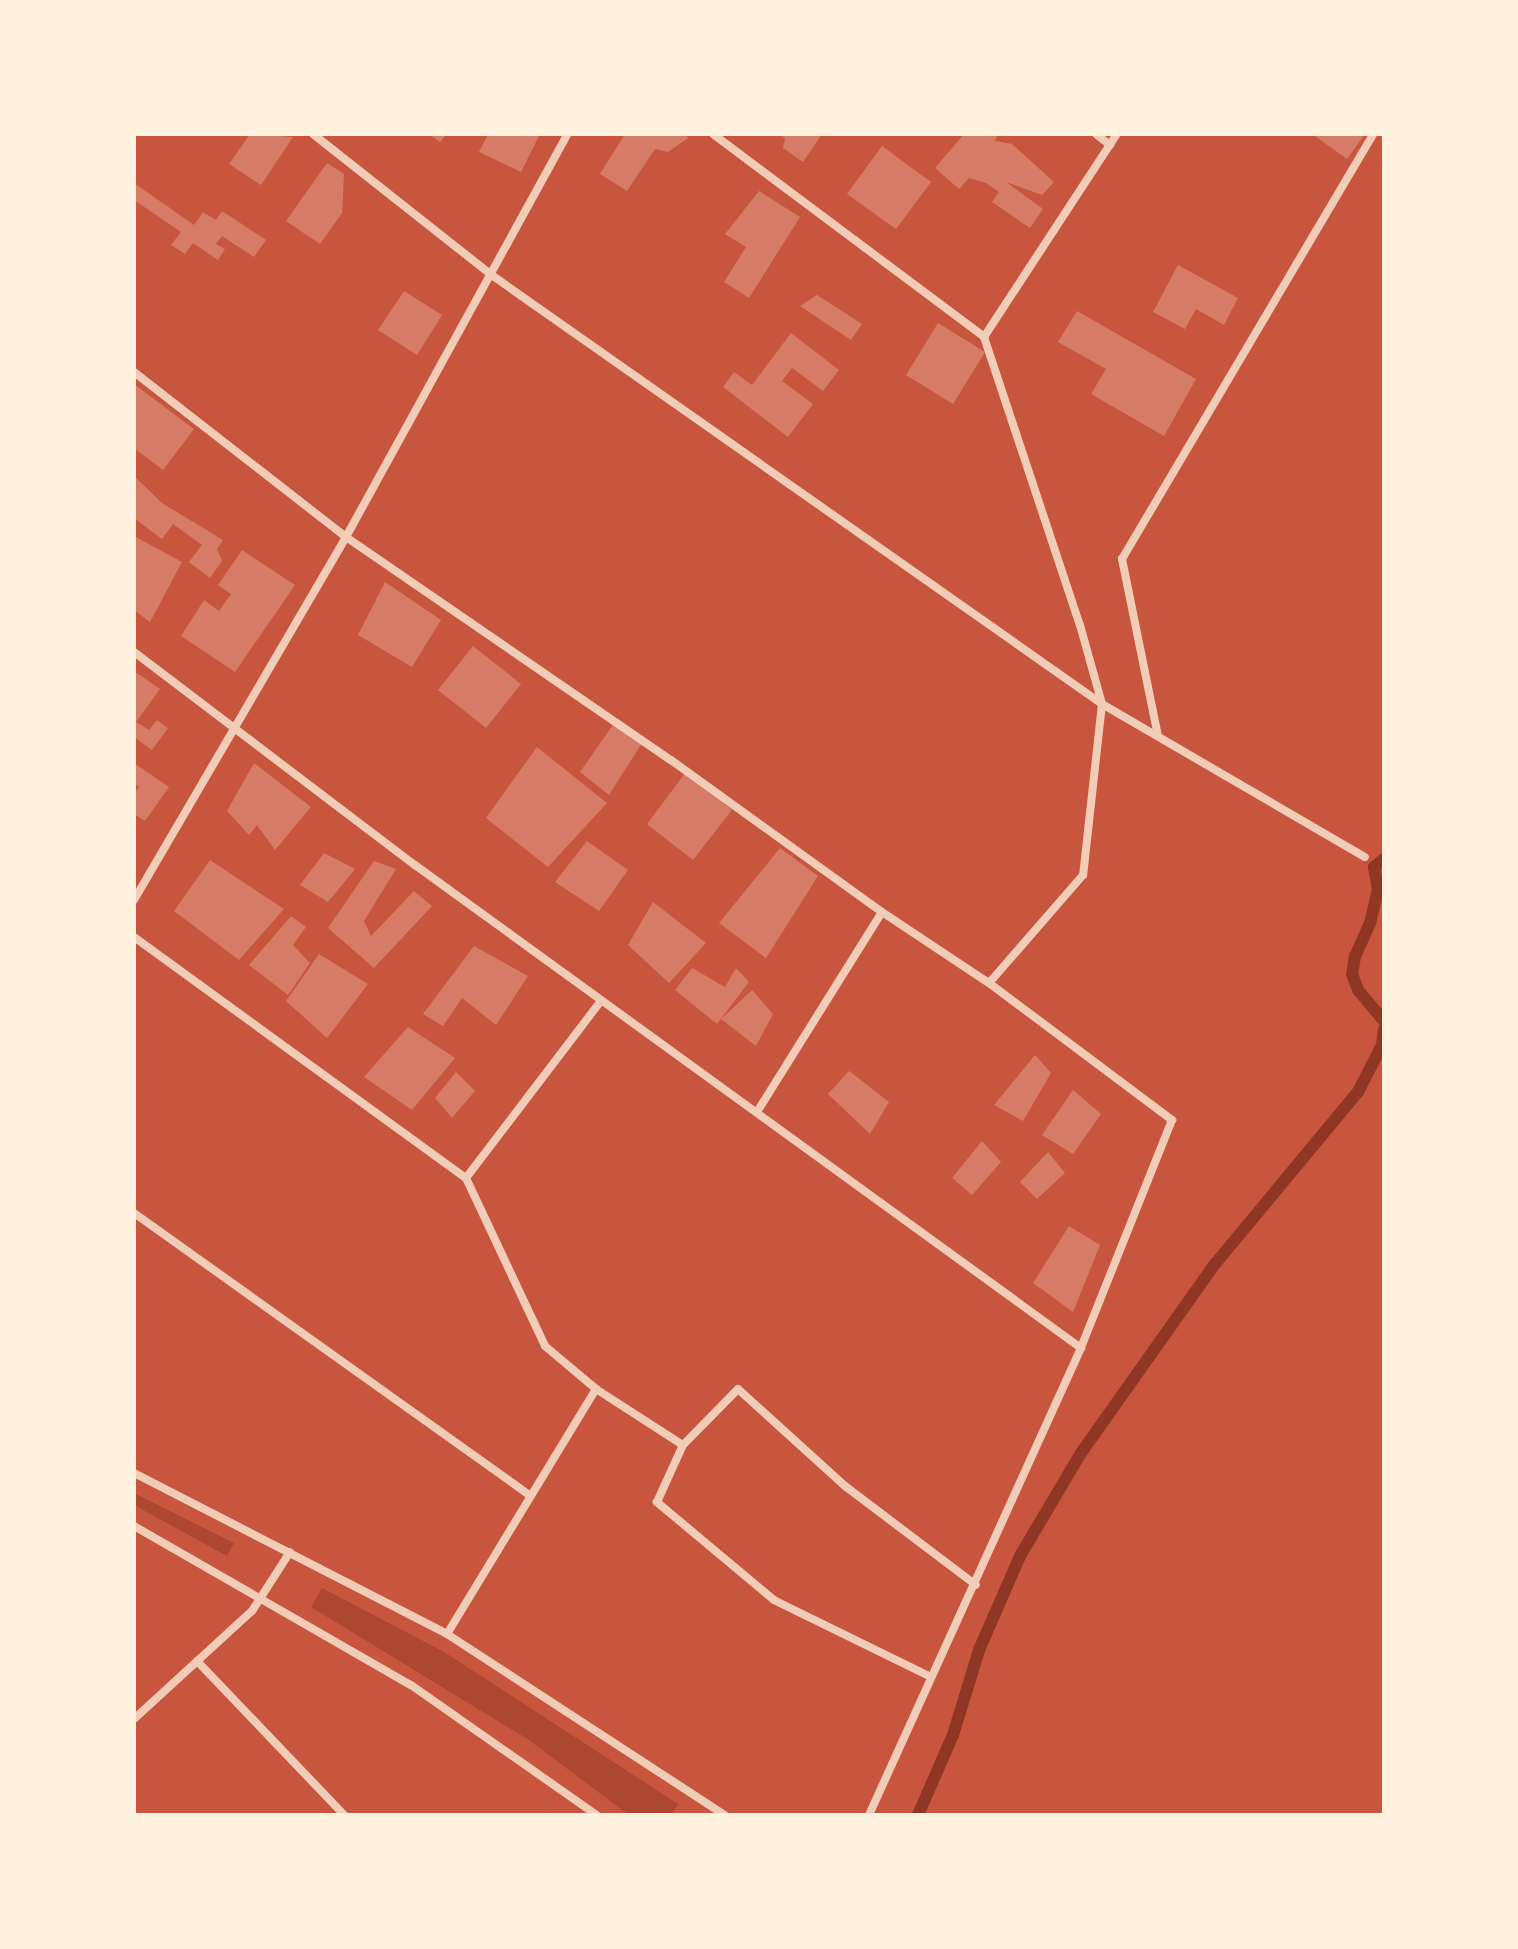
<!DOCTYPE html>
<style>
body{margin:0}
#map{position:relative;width:1518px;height:1949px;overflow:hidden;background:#c8553d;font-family:Overpass,sans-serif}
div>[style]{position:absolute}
.green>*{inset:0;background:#ae4732}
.stream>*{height:12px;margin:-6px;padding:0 6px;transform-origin:6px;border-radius:6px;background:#8f3625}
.building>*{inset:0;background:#d67c66}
.minor>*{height:8px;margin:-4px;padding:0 4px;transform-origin:4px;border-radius:4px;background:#f1ccb7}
span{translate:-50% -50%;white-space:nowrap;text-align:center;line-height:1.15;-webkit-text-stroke:6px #fff3e0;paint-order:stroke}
.frame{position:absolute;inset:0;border:136px solid #fff3e0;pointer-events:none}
</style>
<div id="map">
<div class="green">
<i style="clip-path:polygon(134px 1493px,234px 1543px,227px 1556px,134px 1505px)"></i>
<i style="clip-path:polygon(322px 1588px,444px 1652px,678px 1804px,671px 1815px,629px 1815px,529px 1740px,311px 1607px)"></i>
</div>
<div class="stream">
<i style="left:1384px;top:859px;width:13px;rotate:141deg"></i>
<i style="left:1374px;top:867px;width:22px;rotate:80deg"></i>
<i style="left:1378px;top:889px;width:35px;rotate:103deg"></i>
<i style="left:1370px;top:923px;width:36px;rotate:114deg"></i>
<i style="left:1355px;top:956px;width:18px;rotate:99deg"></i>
<i style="left:1352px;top:974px;width:17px;rotate:69deg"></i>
<i style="left:1358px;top:990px;width:40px;rotate:50deg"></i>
<i style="left:918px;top:1815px;width:87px;rotate:-66.4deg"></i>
<i style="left:953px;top:1735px;width:89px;rotate:-73deg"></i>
<i style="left:979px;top:1650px;width:103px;rotate:-66.4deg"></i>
<i style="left:1020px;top:1556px;width:120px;rotate:-59.4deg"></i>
<i style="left:1081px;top:1453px;width:232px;rotate:-54.7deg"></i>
<i style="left:1215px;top:1264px;width:224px;rotate:-50.3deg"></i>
<i style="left:1358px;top:1092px;width:53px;rotate:-62.9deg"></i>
<i style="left:1382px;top:1045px;width:16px;rotate:-83deg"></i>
</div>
<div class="building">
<i style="clip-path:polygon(250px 134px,293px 137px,261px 185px,229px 164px)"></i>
<i style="clip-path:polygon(429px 134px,447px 134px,440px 142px)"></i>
<i style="clip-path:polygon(488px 134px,540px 134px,521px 172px,479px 152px)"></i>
<i style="clip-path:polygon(625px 134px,685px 134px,688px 138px,668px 152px,655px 149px,627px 191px,600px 174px)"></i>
<i style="clip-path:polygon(779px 134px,822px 134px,803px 162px,783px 148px,785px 138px)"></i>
<i style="clip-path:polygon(964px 134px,998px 134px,995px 141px,1012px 144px,1054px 182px,1042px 195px,1006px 182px,1043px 209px,1030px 228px,992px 202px,999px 192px,986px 183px,969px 178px,959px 189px,935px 168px)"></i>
<i style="clip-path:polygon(1312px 134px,1365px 134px,1347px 159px)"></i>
<i style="clip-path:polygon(882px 146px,931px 182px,896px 229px,847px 194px)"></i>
<i style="clip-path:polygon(327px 163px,344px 174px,342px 213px,320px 244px,286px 221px)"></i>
<i style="clip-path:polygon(134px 183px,194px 225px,203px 212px,216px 220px,222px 211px,266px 240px,254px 257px,222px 236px,216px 244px,225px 249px,218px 260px,193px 243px,185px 254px,171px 245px,181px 232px,134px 200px)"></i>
<i style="clip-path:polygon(759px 191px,800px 217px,749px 298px,724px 282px,746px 247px,725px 234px)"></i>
<i style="clip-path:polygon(1178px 265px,1238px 298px,1224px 325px,1196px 309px,1185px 329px,1153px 312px)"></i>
<i style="clip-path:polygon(404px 291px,442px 315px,417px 355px,378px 330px)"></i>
<i style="clip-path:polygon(817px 295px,862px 324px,851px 340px,800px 306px)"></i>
<i style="clip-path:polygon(1077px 311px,1196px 379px,1164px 436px,1091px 394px,1106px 369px,1058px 342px)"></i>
<i style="clip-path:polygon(938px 323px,985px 352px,953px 404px,906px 375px)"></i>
<i style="clip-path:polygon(791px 333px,839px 370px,823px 391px,792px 368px,782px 381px,813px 404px,788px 437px,723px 387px,734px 372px,752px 385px)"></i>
<i style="clip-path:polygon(134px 384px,194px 429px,163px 470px,134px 448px)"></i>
<i style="clip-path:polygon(134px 476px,162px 503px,223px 540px,217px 549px,222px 561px,210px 578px,189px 562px,202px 545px,173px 524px,162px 539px,134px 518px)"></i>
<i style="clip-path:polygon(134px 536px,182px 562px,150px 622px,134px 610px)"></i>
<i style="clip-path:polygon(242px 550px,295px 585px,235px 672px,181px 636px,204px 600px,219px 611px,231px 594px,218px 585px)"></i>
<i style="clip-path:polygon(385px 582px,441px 620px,412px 667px,358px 635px)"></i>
<i style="clip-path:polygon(473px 646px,521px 684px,486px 728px,438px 690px)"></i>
<i style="clip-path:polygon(134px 671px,160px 689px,136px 722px,149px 730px,157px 720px,168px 728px,152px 750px,134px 737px)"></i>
<i style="clip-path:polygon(615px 722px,642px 743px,609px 795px,580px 772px)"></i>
<i style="clip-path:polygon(537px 747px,607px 803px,548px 867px,486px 818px)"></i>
<i style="clip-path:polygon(134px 763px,169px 787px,145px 821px,134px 814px,134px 794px,139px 787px,134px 783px)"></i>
<i style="clip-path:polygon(254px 763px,311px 807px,275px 850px,257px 825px,249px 835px,227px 811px)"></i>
<i style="clip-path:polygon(686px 772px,732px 810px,693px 860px,647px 824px)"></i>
<i style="clip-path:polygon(587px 841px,628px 870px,599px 911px,555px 882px)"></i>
<i style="clip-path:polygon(780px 848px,818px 876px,766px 958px,719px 923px)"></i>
<i style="clip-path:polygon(324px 853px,355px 869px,328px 902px,300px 885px)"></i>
<i style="clip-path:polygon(210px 860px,284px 909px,239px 960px,174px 911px)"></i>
<i style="clip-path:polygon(374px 861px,396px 869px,364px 921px,371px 936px,414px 891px,432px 906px,374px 968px,328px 928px)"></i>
<i style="clip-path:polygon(653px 902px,706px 943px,669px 983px,628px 945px)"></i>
<i style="clip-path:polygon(291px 916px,306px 927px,293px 945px,310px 963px,288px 995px,249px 965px)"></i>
<i style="clip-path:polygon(474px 946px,528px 976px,496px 1025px,462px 998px,443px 1026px,423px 1014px)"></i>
<i style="clip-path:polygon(319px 954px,368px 984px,327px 1038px,286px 1001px)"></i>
<i style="clip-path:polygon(692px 968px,725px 987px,736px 968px,749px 982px,717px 1024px,675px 990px)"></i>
<i style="clip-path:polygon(752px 990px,773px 1014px,756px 1046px,721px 1019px)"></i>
<i style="clip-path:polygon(408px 1027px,455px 1058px,412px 1110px,364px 1077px)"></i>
<i style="clip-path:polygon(1035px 1055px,1051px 1073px,1023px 1121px,994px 1105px)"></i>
<i style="clip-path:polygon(849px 1071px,889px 1102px,870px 1134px,828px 1094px)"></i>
<i style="clip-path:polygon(456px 1072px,475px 1091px,452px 1118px,435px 1098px)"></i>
<i style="clip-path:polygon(1073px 1090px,1101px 1114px,1073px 1154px,1042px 1135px)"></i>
<i style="clip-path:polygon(982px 1141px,1001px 1162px,972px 1195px,952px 1178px)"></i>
<i style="clip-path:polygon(1048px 1152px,1065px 1173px,1037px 1199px,1020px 1182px)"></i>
<i style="clip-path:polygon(1069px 1226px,1100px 1245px,1073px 1312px,1033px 1283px)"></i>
</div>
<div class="minor">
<i style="left:313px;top:134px;width:229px;rotate:38.3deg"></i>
<i style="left:493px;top:276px;width:744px;rotate:35.1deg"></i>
<i style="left:1102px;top:704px;width:304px;rotate:30.2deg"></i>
<i style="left:713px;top:134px;width:339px;rotate:36.8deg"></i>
<i style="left:984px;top:337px;width:304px;rotate:71.6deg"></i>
<i style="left:1080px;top:625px;width:82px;rotate:74.4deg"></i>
<i style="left:1102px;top:704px;width:172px;rotate:96.3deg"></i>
<i style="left:1083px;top:875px;width:143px;rotate:131deg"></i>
<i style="left:1096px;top:134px;width:18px;rotate:38deg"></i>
<i style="left:984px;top:337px;width:243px;rotate:-56.8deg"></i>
<i style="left:134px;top:372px;width:269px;rotate:37.9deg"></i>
<i style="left:346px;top:537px;width:394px;rotate:34.5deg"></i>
<i style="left:671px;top:760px;width:260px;rotate:35.8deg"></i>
<i style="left:882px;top:912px;width:128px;rotate:33.6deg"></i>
<i style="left:989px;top:983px;width:229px;rotate:36.8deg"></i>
<i style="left:1172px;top:1120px;width:245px;rotate:111.8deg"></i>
<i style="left:1081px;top:1348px;width:513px;rotate:114.42deg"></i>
<i style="left:134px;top:652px;width:353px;rotate:37.2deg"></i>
<i style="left:415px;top:865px;width:823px;rotate:35.95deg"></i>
<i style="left:1158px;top:736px;width:181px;rotate:-101.5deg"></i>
<i style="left:1122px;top:559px;width:494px;rotate:-59.4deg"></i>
<i style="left:134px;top:900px;width:420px;rotate:-59.7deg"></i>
<i style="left:346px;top:537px;width:460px;rotate:-61.2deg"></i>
<i style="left:134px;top:937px;width:410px;rotate:36deg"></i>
<i style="left:466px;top:1178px;width:186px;rotate:64.8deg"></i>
<i style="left:545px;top:1346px;width:67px;rotate:40.1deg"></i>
<i style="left:596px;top:1389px;width:103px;rotate:32.8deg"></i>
<i style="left:757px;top:1112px;width:236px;rotate:-58deg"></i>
<i style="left:466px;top:1178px;width:223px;rotate:-52.7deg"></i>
<i style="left:134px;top:1213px;width:485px;rotate:35.5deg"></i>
<i style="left:134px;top:1473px;width:352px;rotate:27.2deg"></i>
<i style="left:447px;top:1634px;width:332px;rotate:33.1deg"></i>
<i style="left:134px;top:1526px;width:319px;rotate:29.9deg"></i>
<i style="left:411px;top:1685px;width:227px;rotate:35deg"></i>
<i style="left:447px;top:1634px;width:287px;rotate:-58.7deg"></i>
<i style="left:197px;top:1661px;width:213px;rotate:46.3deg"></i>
<i style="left:931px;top:1677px;width:175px;rotate:-153.9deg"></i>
<i style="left:774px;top:1600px;width:153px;rotate:-140.1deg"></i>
<i style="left:657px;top:1502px;width:63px;rotate:-65.5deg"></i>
<i style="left:683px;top:1445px;width:78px;rotate:-45.5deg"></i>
<i style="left:738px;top:1389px;width:144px;rotate:42.2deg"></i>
<i style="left:845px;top:1486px;width:164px;rotate:37.1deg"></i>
<i style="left:134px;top:1719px;width:160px;rotate:-42.5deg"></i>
<i style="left:252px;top:1611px;width:70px;rotate:-57.2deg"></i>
</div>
<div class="frame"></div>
</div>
